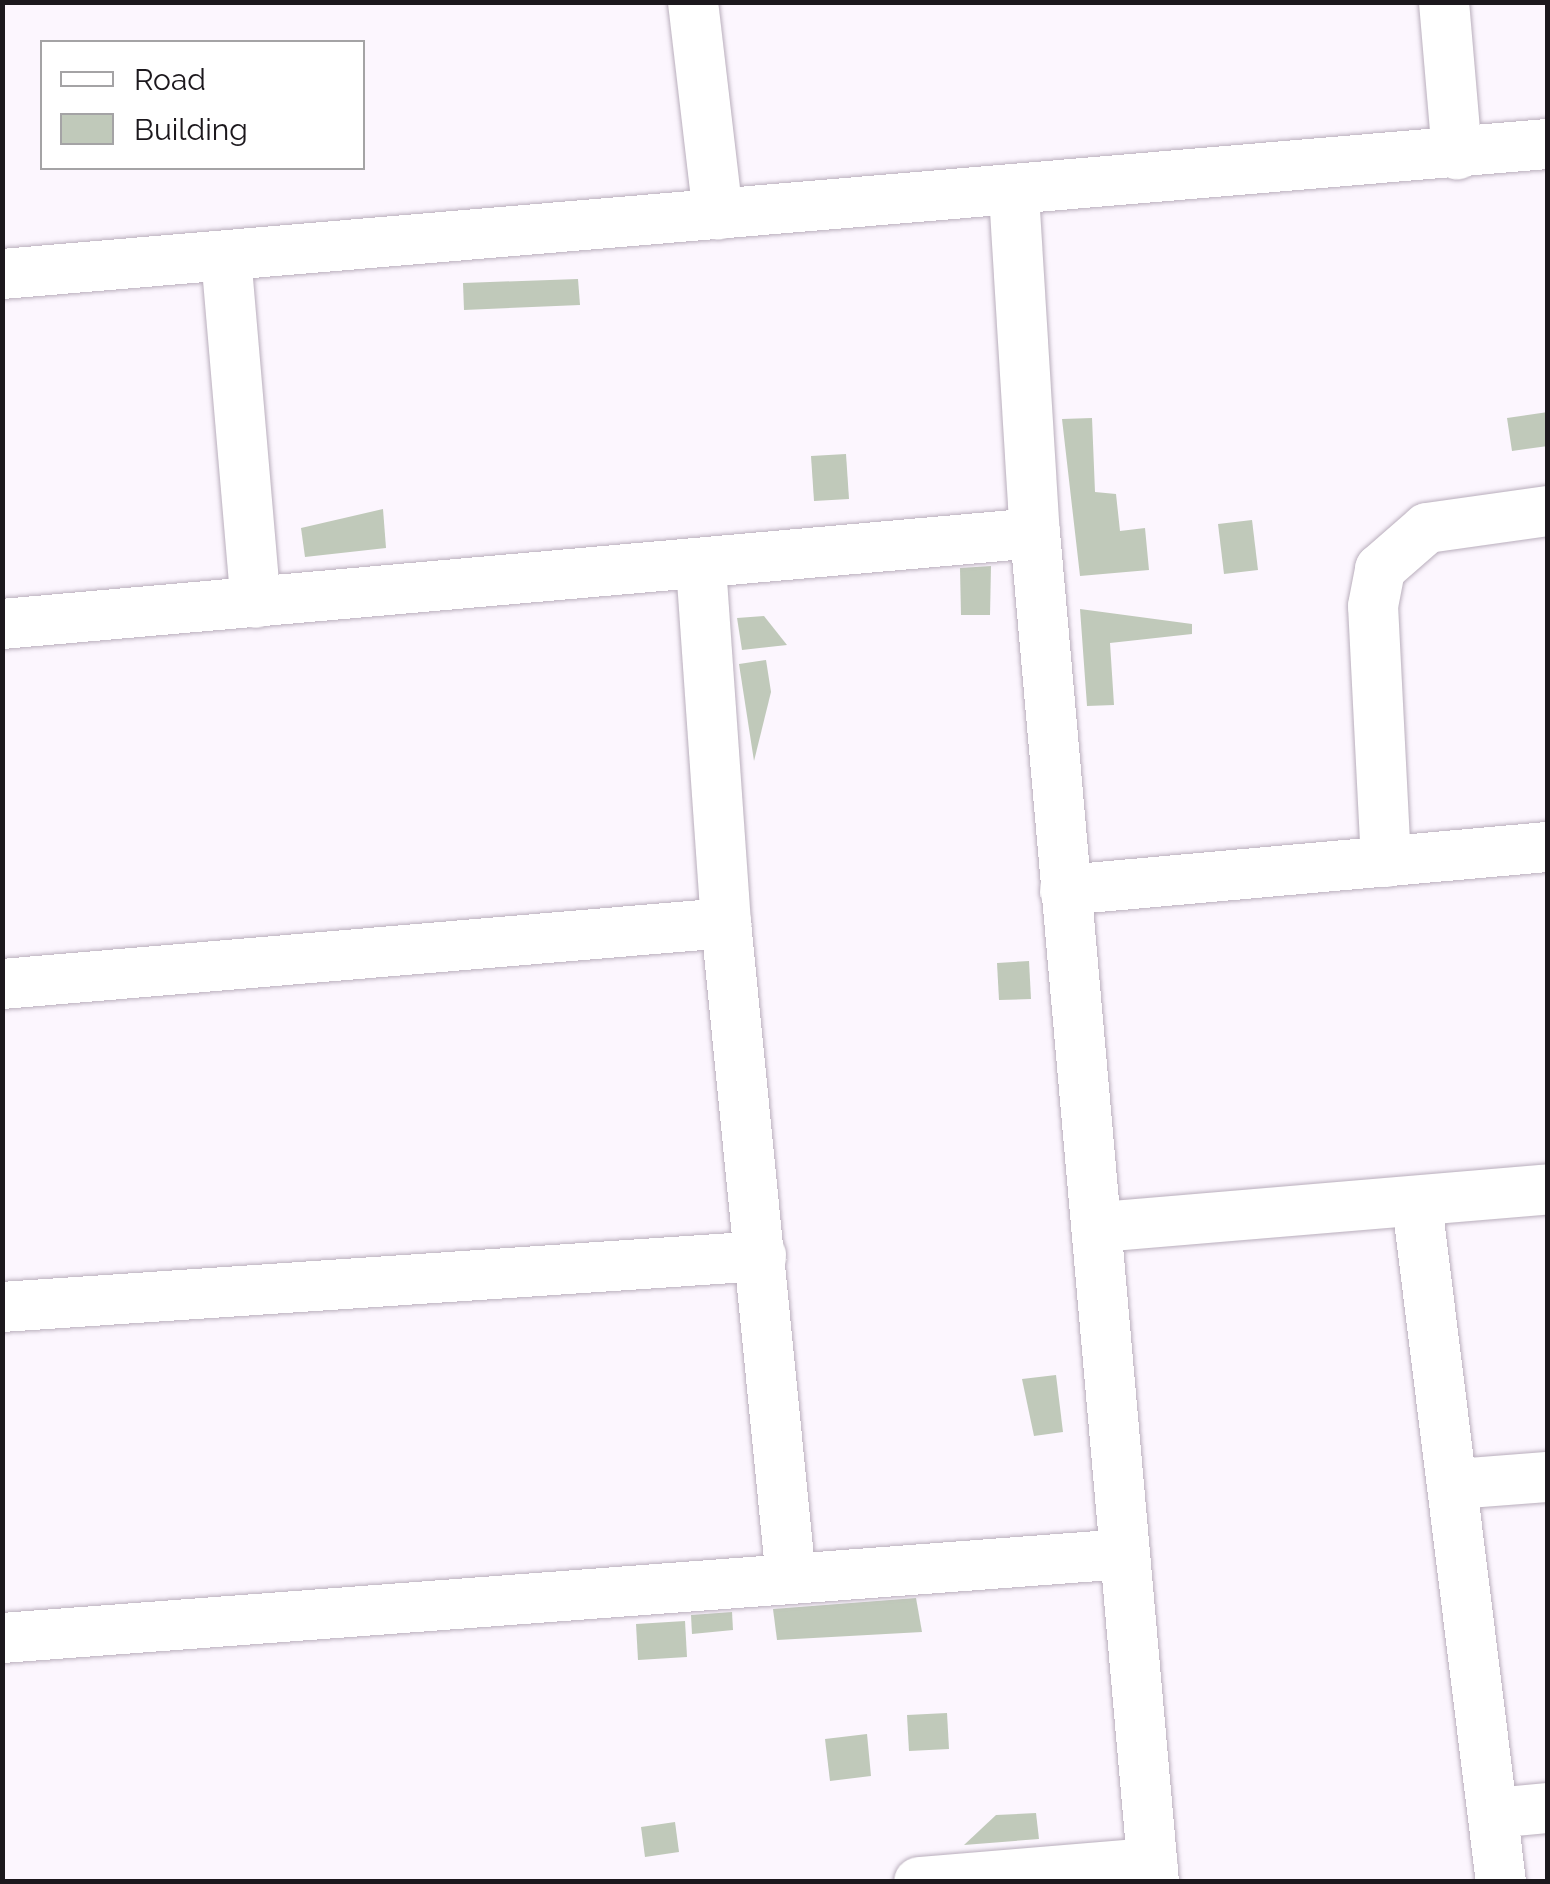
<!DOCTYPE html>
<style>
body{margin:0}
#map{position:relative;width:1550px;height:1884px;overflow:hidden;background:#fcf6fe;font-family:Raleway,sans-serif}
div>[style]{position:absolute}
.building>*{inset:0;background:#c0c9ba}
.roads{filter:drop-shadow(0 0 2px #b9aebc) drop-shadow(0 0 2px #b9aebc)}
.minor>*{height:50px;margin:-25px;padding:0 25px;transform-origin:25px;border-radius:25px;background:#fff}
span{translate:-50% -50%;white-space:nowrap;text-align:center;line-height:1.15;-webkit-text-stroke:8px #fff;paint-order:stroke}
.frame{position:absolute;inset:0;border:5px solid #1c181d;pointer-events:none}
.legend{position:absolute;left:40px;top:40px;width:325px;height:130px;box-sizing:border-box;background:#fff;border:2px solid #a4a3a5;margin:0;padding:12px 18px;list-style:none;font-size:30px;color:#1c181d}
.legend li{display:flex;align-items:center;gap:20px;height:50px}
.legend b{width:50px;border:2px solid #a4a3a5}
</style>
<div id="map">
<div class="building">
<i style="clip-path:polygon(578px 279px,580px 305px,464px 310px,463px 283px)"></i>
<i style="clip-path:polygon(1548px 412px,1548px 446px,1512px 451px,1507px 418px)"></i>
<i style="clip-path:polygon(1092px 418px,1095px 492px,1116px 494px,1120px 531px,1145px 528px,1149px 570px,1080px 576px,1062px 419px)"></i>
<i style="clip-path:polygon(846px 454px,849px 499px,814px 501px,811px 456px)"></i>
<i style="clip-path:polygon(383px 509px,386px 548px,305px 557px,301px 528px)"></i>
<i style="clip-path:polygon(1252px 520px,1258px 570px,1224px 574px,1218px 524px)"></i>
<i style="clip-path:polygon(991px 566px,990px 615px,961px 615px,960px 568px)"></i>
<i style="clip-path:polygon(1080px 609px,1192px 624px,1192px 634px,1110px 643px,1114px 705px,1087px 706px)"></i>
<i style="clip-path:polygon(764px 616px,787px 645px,742px 650px,737px 618px)"></i>
<i style="clip-path:polygon(766px 660px,771px 692px,754px 761px,739px 664px)"></i>
<i style="clip-path:polygon(1029px 961px,1031px 999px,999px 1000px,997px 963px)"></i>
<i style="clip-path:polygon(1056px 1375px,1063px 1432px,1034px 1436px,1022px 1379px)"></i>
<i style="clip-path:polygon(916px 1598px,922px 1632px,777px 1640px,773px 1609px)"></i>
<i style="clip-path:polygon(732px 1612px,733px 1630px,692px 1634px,691px 1615px)"></i>
<i style="clip-path:polygon(685px 1621px,687px 1657px,638px 1660px,636px 1624px)"></i>
<i style="clip-path:polygon(947px 1713px,949px 1749px,909px 1751px,907px 1715px)"></i>
<i style="clip-path:polygon(867px 1734px,871px 1776px,830px 1781px,825px 1739px)"></i>
<i style="clip-path:polygon(1036px 1813px,1039px 1839px,964px 1845px,996px 1815px)"></i>
<i style="clip-path:polygon(675px 1822px,679px 1852px,645px 1857px,641px 1827px)"></i>
</div>
<div class="roads">
<div class="minor">
<i style="left:693px;top:2px;width:214px;rotate:83.3deg"></i>
<i style="left:1444px;top:2px;width:153px;rotate:85.1deg"></i>
<i style="left:1014px;top:194px;width:340px;rotate:86.5deg"></i>
<i style="left:1035px;top:533px;width:1354px;rotate:84.96deg"></i>
<i style="left:226px;top:256px;width:348px;rotate:85.1deg"></i>
<i style="left:2px;top:274px;width:1551px;rotate:-4.81deg"></i>
<i style="left:701px;top:566px;width:358px;rotate:86deg"></i>
<i style="left:726px;top:923px;width:659px;rotate:84.34deg"></i>
<i style="left:2px;top:624px;width:1037px;rotate:-5.03deg"></i>
<i style="left:1386px;top:862px;width:256px;rotate:-92.9deg"></i>
<i style="left:1373px;top:606px;width:38px;rotate:-79deg"></i>
<i style="left:1380px;top:569px;width:62px;rotate:-41.1deg"></i>
<i style="left:1427px;top:528px;width:122px;rotate:-8deg"></i>
<i style="left:1065px;top:890px;width:485px;rotate:-5.1deg"></i>
<i style="left:2px;top:984px;width:727px;rotate:-4.82deg"></i>
<i style="left:1417px;top:1204px;width:683px;rotate:82.94deg"></i>
<i style="left:1100px;top:1227px;width:450px;rotate:-4.8deg"></i>
<i style="left:2px;top:1307px;width:761px;rotate:-3.84deg"></i>
<i style="left:1456px;top:1484px;width:92px;rotate:-4.4deg"></i>
<i style="left:2px;top:1638px;width:1125px;rotate:-4.28deg"></i>
<i style="left:1494px;top:1813px;width:54px;rotate:-5.3deg"></i>
<i style="left:919px;top:1882px;width:234px;rotate:-4.7deg"></i>
</div>
</div>
<div class="frame"></div>
<ul class="legend">
<li><b style="height:12px;background:#fff"></b>Road</li>
<li><b style="height:28px;background:#c0c9ba"></b>Building</li>
</ul>
</div>
